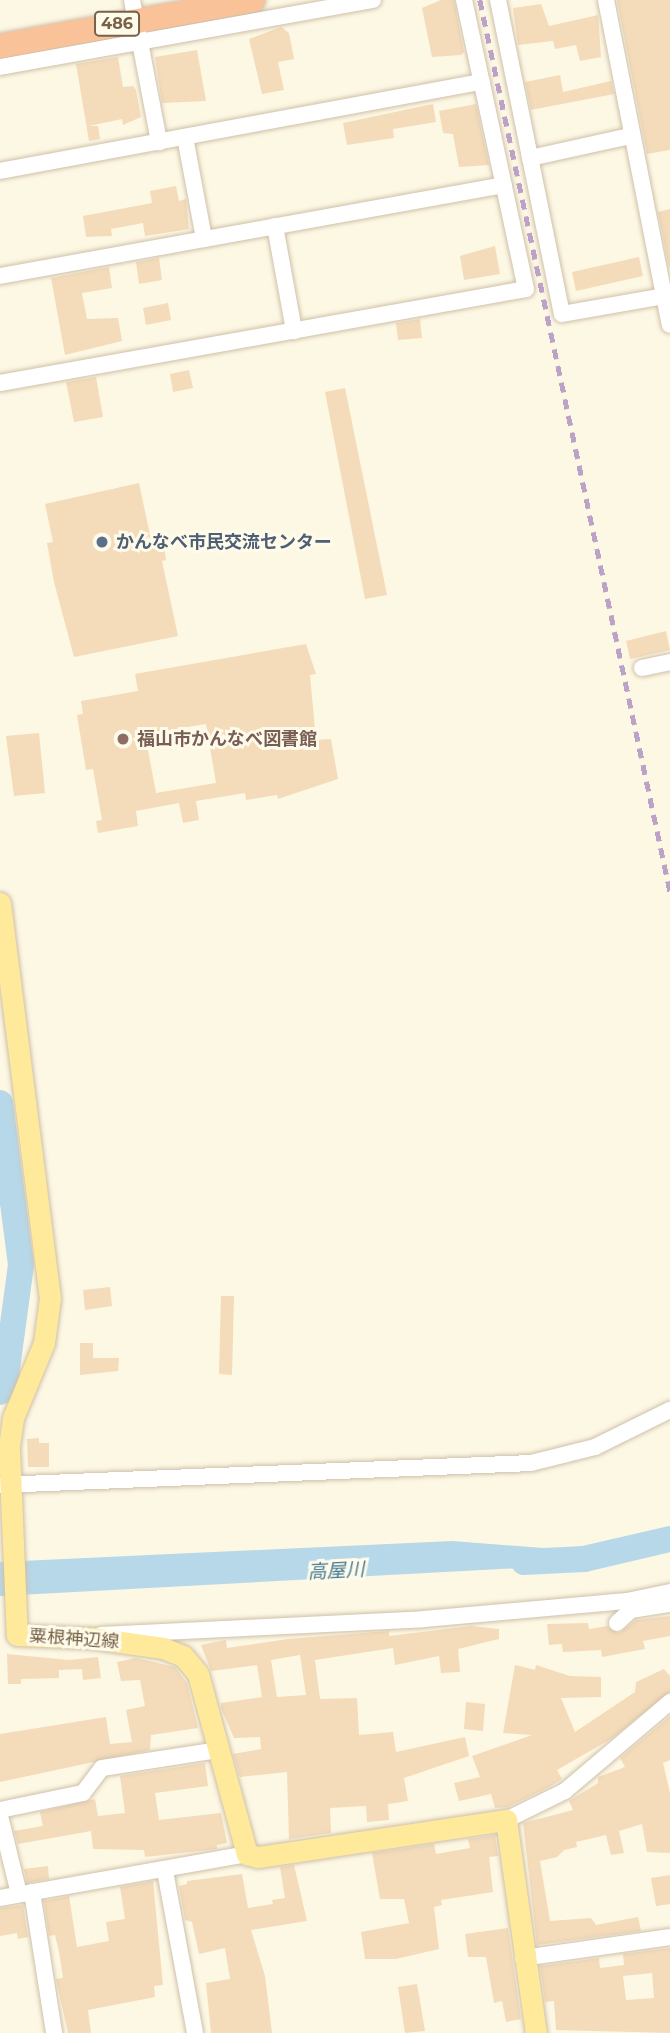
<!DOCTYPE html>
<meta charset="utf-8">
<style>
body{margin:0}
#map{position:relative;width:670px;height:2033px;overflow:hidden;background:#fdf8e4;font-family:Montserrat,"Noto Sans JP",sans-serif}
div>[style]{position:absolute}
.water>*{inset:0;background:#b7d8e8}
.river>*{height:26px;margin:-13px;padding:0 13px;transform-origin:13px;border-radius:13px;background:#b7d8e8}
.building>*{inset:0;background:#f4dbba}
.roads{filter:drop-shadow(0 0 2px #cfc0aa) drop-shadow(0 0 2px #cfc0aa)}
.minor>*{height:16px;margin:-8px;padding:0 8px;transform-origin:8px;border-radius:8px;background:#fff}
.major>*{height:21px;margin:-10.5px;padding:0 10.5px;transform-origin:10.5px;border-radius:10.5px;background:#feea9a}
.highway>*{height:24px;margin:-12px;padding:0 12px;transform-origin:12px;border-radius:12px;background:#fac298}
.rail>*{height:4.5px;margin-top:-2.25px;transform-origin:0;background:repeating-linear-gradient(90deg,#bca2c7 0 10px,transparent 0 17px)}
.dots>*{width:19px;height:19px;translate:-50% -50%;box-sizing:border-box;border:4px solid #fffbeb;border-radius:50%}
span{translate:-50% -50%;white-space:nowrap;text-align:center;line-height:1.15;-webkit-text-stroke:6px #fffbeb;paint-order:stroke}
.shield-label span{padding:2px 5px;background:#fffbeb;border:2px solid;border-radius:5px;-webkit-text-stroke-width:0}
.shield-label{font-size:16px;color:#776148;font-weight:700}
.service-label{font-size:18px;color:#4e5e75;font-weight:700}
.left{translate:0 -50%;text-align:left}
.education-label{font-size:18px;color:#785e54;font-weight:700}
.street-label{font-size:18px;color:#776148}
.water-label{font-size:19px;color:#437893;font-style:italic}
</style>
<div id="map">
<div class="water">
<i style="clip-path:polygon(452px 1541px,556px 1549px,558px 1566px,0 1596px,0 1562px)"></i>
</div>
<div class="river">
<i style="left:0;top:1103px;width:163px;rotate:82.6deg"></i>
<i style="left:21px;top:1265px;width:112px;rotate:97.7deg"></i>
<i style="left:6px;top:1376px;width:17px;rotate:111deg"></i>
<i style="left:524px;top:1562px;width:60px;rotate:-2.9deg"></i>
<i style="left:584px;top:1559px;width:88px;rotate:-13.1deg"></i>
</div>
<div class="building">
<i style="clip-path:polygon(441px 0,454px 0,464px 52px,461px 55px,432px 57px,422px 8px)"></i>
<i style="clip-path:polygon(617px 0,670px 0,670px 150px,647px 154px)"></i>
<i style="clip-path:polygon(541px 4px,549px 26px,598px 15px,601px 57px,580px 61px,576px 45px,555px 49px,553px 41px,518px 45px,513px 8px)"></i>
<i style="clip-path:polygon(281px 27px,289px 33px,294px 59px,278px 62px,284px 90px,262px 94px,249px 39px)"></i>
<i style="clip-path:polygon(197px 50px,206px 101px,162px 103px,155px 57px)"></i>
<i style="clip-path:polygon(118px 57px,123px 87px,133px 86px,136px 90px,141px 117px,123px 125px,122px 119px,89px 126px,98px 126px,100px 139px,89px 141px,76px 64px)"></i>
<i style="clip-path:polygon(560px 75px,563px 92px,611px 81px,614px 94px,531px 110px,525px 82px)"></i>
<i style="clip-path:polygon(433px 104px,436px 122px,393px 129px,394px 138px,347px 145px,343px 123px)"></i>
<i style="clip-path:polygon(476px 104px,489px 165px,459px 167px,453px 134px,443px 133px,439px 111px)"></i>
<i style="clip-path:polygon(176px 186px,179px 201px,186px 199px,189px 229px,145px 236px,143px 223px,111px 229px,112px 236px,86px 237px,83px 216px,152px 203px,150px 191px)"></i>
<i style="clip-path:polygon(670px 209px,670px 267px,669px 267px,658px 212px)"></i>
<i style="clip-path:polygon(495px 246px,500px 274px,464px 280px,460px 256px)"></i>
<i style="clip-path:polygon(639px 257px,643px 276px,576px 291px,572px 272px)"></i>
<i style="clip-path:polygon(159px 258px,162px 280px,139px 284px,136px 262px)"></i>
<i style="clip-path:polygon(109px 267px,112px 288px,82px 293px,87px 319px,118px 318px,122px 341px,65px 355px,51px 278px)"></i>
<i style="clip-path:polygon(168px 303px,171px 320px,146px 325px,143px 308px)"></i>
<i style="clip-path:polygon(420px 319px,422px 338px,398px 340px,396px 323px)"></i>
<i style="clip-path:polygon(189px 370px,193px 388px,173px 392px,170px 374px)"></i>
<i style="clip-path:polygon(96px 377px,103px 417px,74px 422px,66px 382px)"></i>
<i style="clip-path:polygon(345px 388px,387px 595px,365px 599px,325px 392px)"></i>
<i style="clip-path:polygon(139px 483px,153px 549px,164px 546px,166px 560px,162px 561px,178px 636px,74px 657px,54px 582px,47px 543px,53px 542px,45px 504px)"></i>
<i style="clip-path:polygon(666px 631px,670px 650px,630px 659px,626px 641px)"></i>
<i style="clip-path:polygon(evenodd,306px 644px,316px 674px,310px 675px,316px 740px,331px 739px,338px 779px,278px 799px,277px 795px,246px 800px,245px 793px,196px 801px,199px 820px,183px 823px,179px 803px,136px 811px,138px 826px,98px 833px,96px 821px,102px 820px,93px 769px,86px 770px,77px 715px,83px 714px,81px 701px,138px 691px,135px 674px,306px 644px,206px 724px,216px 783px,156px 793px,145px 734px,206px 724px)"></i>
<i style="clip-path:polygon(39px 733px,45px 793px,14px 796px,6px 736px)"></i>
<i style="clip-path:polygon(110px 1287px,112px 1306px,85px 1310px,83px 1290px)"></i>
<i style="clip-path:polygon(221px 1296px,234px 1296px,232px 1375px,219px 1374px)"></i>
<i style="clip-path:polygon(80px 1343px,93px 1343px,93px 1358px,119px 1358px,118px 1371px,80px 1375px)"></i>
<i style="clip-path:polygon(39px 1438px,39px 1443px,49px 1443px,49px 1467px,28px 1467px,27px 1439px)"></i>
<i style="clip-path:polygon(670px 1616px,670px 1636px,643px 1641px,645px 1649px,602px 1657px,601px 1650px,563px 1652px,562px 1644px,549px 1645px,547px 1624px,588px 1623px,589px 1629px,607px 1626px,619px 1633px,636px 1620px)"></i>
<i style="clip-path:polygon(evenodd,471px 1626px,499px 1629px,499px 1639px,458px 1649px,460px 1672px,441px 1673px,439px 1656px,395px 1665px,393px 1648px,315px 1660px,320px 1699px,357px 1698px,359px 1735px,393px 1732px,396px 1752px,465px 1737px,469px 1756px,404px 1778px,408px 1801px,388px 1804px,389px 1820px,367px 1822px,366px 1806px,330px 1808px,331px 1833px,289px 1839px,287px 1772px,240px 1777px,233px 1754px,261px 1749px,260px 1737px,234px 1738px,221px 1708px,221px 1703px,262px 1697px,257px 1665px,211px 1671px,201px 1645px,226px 1640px,227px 1648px,288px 1639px,389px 1631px,389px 1636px,471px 1626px,300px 1655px,306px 1695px,277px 1697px,271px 1660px,300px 1655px)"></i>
<i style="clip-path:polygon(7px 1654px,69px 1660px,98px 1657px,101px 1678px,83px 1680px,82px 1669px,59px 1670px,59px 1678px,21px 1679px,21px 1684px,8px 1684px)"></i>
<i style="clip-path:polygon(136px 1658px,175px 1667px,187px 1683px,198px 1728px,151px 1735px,150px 1750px,0 1782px,0 1734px,106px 1717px,110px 1744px,132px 1742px,126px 1710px,145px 1706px,140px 1680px,121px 1681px,117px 1662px)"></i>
<i style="clip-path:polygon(515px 1665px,535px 1670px,536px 1665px,570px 1676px,601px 1677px,601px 1697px,561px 1698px,575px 1732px,635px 1692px,636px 1682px,664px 1669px,670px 1676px,670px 1692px,611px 1739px,557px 1770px,562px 1779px,551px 1786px,508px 1807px,495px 1808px,491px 1794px,459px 1801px,454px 1783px,480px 1777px,472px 1756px,532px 1735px,503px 1733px)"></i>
<i style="clip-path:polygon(466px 1702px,485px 1704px,483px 1731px,464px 1729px)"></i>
<i style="clip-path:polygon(670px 1716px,670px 1760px,663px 1763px,670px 1793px,670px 1853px,647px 1852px,642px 1824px,619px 1831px,624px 1853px,611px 1855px,606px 1835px,576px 1842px,577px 1847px,564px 1850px,557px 1857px,540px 1861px,550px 1921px,591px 1918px,596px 1925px,638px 1917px,641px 1931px,537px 1945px,523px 1823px,573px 1810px,569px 1801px,598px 1783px,598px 1777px,625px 1767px,620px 1758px)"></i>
<i style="clip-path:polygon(205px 1763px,208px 1786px,155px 1793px,159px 1820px,221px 1813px,227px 1843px,217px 1845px,217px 1849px,145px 1857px,144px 1850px,93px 1849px,91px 1831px,18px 1844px,14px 1831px,43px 1826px,40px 1812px,95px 1799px,98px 1816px,125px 1813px,120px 1776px)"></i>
<i style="clip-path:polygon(495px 1835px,498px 1856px,489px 1857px,493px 1892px,441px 1900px,442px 1905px,434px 1907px,439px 1949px,396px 1959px,365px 1959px,361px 1932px,409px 1923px,404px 1899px,380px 1899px,372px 1853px,434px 1844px,436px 1854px,470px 1848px,468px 1839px)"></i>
<i style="clip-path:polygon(294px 1865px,307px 1921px,251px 1930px,265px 1976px,272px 2033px,211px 2033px,206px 1983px,230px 1979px,225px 1948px,199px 1954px,192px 1922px,185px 1920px,179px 1886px,187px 1884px,187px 1881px,242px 1874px,248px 1908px,273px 1904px,272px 1900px,285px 1898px,280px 1867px)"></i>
<i style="clip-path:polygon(48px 1866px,49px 1879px,27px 1883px,24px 1869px)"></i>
<i style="clip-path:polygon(670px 1875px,670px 1904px,656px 1906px,651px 1878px)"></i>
<i style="clip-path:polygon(153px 1881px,163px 1985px,154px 1986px,155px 1997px,88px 2010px,91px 2033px,68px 2033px,56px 1979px,63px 1978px,59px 1952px,55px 1935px,49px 1936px,44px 1901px,69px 1896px,77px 1947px,109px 1941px,106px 1922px,125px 1919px,120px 1887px)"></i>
<i style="clip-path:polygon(23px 1905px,28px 1937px,18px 1939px,17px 1933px,0 1936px,0 1908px)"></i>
<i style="clip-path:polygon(508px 1928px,521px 2019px,506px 2022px,502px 2001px,494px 2003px,486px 1957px,468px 1957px,465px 1934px)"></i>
<i style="clip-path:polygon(evenodd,670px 1948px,670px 2033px,556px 2030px,554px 2001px,545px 2002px,540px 1966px,599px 1958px,600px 1968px,624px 1965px,623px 1954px,670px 1948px,652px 1973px,654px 1998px,626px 2000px,623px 1976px,652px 1973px)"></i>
<i style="clip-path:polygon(417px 1984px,425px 2031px,405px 2033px,398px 1987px)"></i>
</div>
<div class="roads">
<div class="minor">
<i style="left:132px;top:0;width:145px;rotate:79.2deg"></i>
<i style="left:498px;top:0;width:320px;rotate:78.5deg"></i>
<i style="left:562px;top:314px;width:104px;rotate:-10deg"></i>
<i style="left:606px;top:0;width:331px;rotate:78.9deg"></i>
<i style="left:0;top:67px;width:379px;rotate:-10.2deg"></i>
<i style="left:185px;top:137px;width:104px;rotate:79.4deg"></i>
<i style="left:530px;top:158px;width:102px;rotate:-12.4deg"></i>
<i style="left:0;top:171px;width:490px;rotate:-10.5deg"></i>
<i style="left:275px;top:226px;width:107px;rotate:79.7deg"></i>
<i style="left:0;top:276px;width:512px;rotate:-10.23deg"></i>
<i style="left:0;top:383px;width:534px;rotate:-10.13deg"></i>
<i style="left:526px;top:289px;width:296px;rotate:-102.1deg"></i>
<i style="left:642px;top:668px;width:29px;rotate:-12deg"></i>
<i style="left:0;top:1485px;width:531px;rotate:-2.37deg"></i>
<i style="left:531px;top:1463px;width:66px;rotate:-14deg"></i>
<i style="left:595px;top:1447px;width:84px;rotate:-26.3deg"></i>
<i style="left:617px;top:1623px;width:19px;rotate:-43deg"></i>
<i style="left:631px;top:1610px;width:39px;rotate:-9deg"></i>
<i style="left:101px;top:1635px;width:323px;rotate:-2.8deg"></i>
<i style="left:424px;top:1619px;width:204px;rotate:-5.1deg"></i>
<i style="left:627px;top:1601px;width:44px;rotate:-11.8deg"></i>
<i style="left:0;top:1810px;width:85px;rotate:-11.6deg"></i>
<i style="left:83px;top:1793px;width:31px;rotate:-53deg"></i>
<i style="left:102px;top:1768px;width:117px;rotate:-8.8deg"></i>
<i style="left:0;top:1816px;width:80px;rotate:76.3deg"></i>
<i style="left:506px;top:1820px;width:66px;rotate:-26.2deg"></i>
<i style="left:565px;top:1791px;width:138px;rotate:-40.3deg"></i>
<i style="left:165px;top:1871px;width:165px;rotate:79.5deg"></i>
<i style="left:32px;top:1892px;width:143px;rotate:81.1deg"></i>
<i style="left:0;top:1898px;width:251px;rotate:-10.1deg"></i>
<i style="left:523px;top:1958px;width:148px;rotate:-8.1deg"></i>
</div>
<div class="major">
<i style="left:0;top:903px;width:398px;rotate:82.8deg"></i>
<i style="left:50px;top:1298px;width:45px;rotate:97.6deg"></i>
<i style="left:44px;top:1343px;width:81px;rotate:112.5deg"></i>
<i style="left:13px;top:1418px;width:30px;rotate:98deg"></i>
<i style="left:9px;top:1448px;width:187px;rotate:87.6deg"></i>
<i style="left:17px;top:1635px;width:75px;rotate:2.3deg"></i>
<i style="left:92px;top:1638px;width:72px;rotate:8deg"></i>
<i style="left:163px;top:1648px;width:22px;rotate:22deg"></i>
<i style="left:183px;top:1656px;width:23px;rotate:50deg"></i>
<i style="left:198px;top:1674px;width:187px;rotate:74.8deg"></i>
<i style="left:247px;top:1854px;width:11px;rotate:15deg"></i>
<i style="left:258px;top:1857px;width:251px;rotate:-8.5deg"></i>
<i style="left:506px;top:1820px;width:215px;rotate:82deg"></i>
</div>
<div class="highway">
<i style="left:0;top:46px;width:257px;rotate:-10.3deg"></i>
</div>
</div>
<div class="rail">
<i style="left:480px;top:0;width:911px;rotate:77.96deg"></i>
</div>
<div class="dots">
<i style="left:102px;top:542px;background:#5c6f8a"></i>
<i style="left:123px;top:739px;background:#8d6e63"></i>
</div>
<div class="shield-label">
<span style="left:117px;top:24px">486</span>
</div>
<div class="service-label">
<span class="left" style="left:116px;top:542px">かんなべ市民交流センター</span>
</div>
<div class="education-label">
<span class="left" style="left:137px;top:739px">福山市かんなべ図書館</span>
</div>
<div class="street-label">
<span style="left:74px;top:1639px;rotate:4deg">粟根神辺線</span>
</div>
<div class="water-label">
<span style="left:336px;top:1571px;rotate:-3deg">高屋川</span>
</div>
</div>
